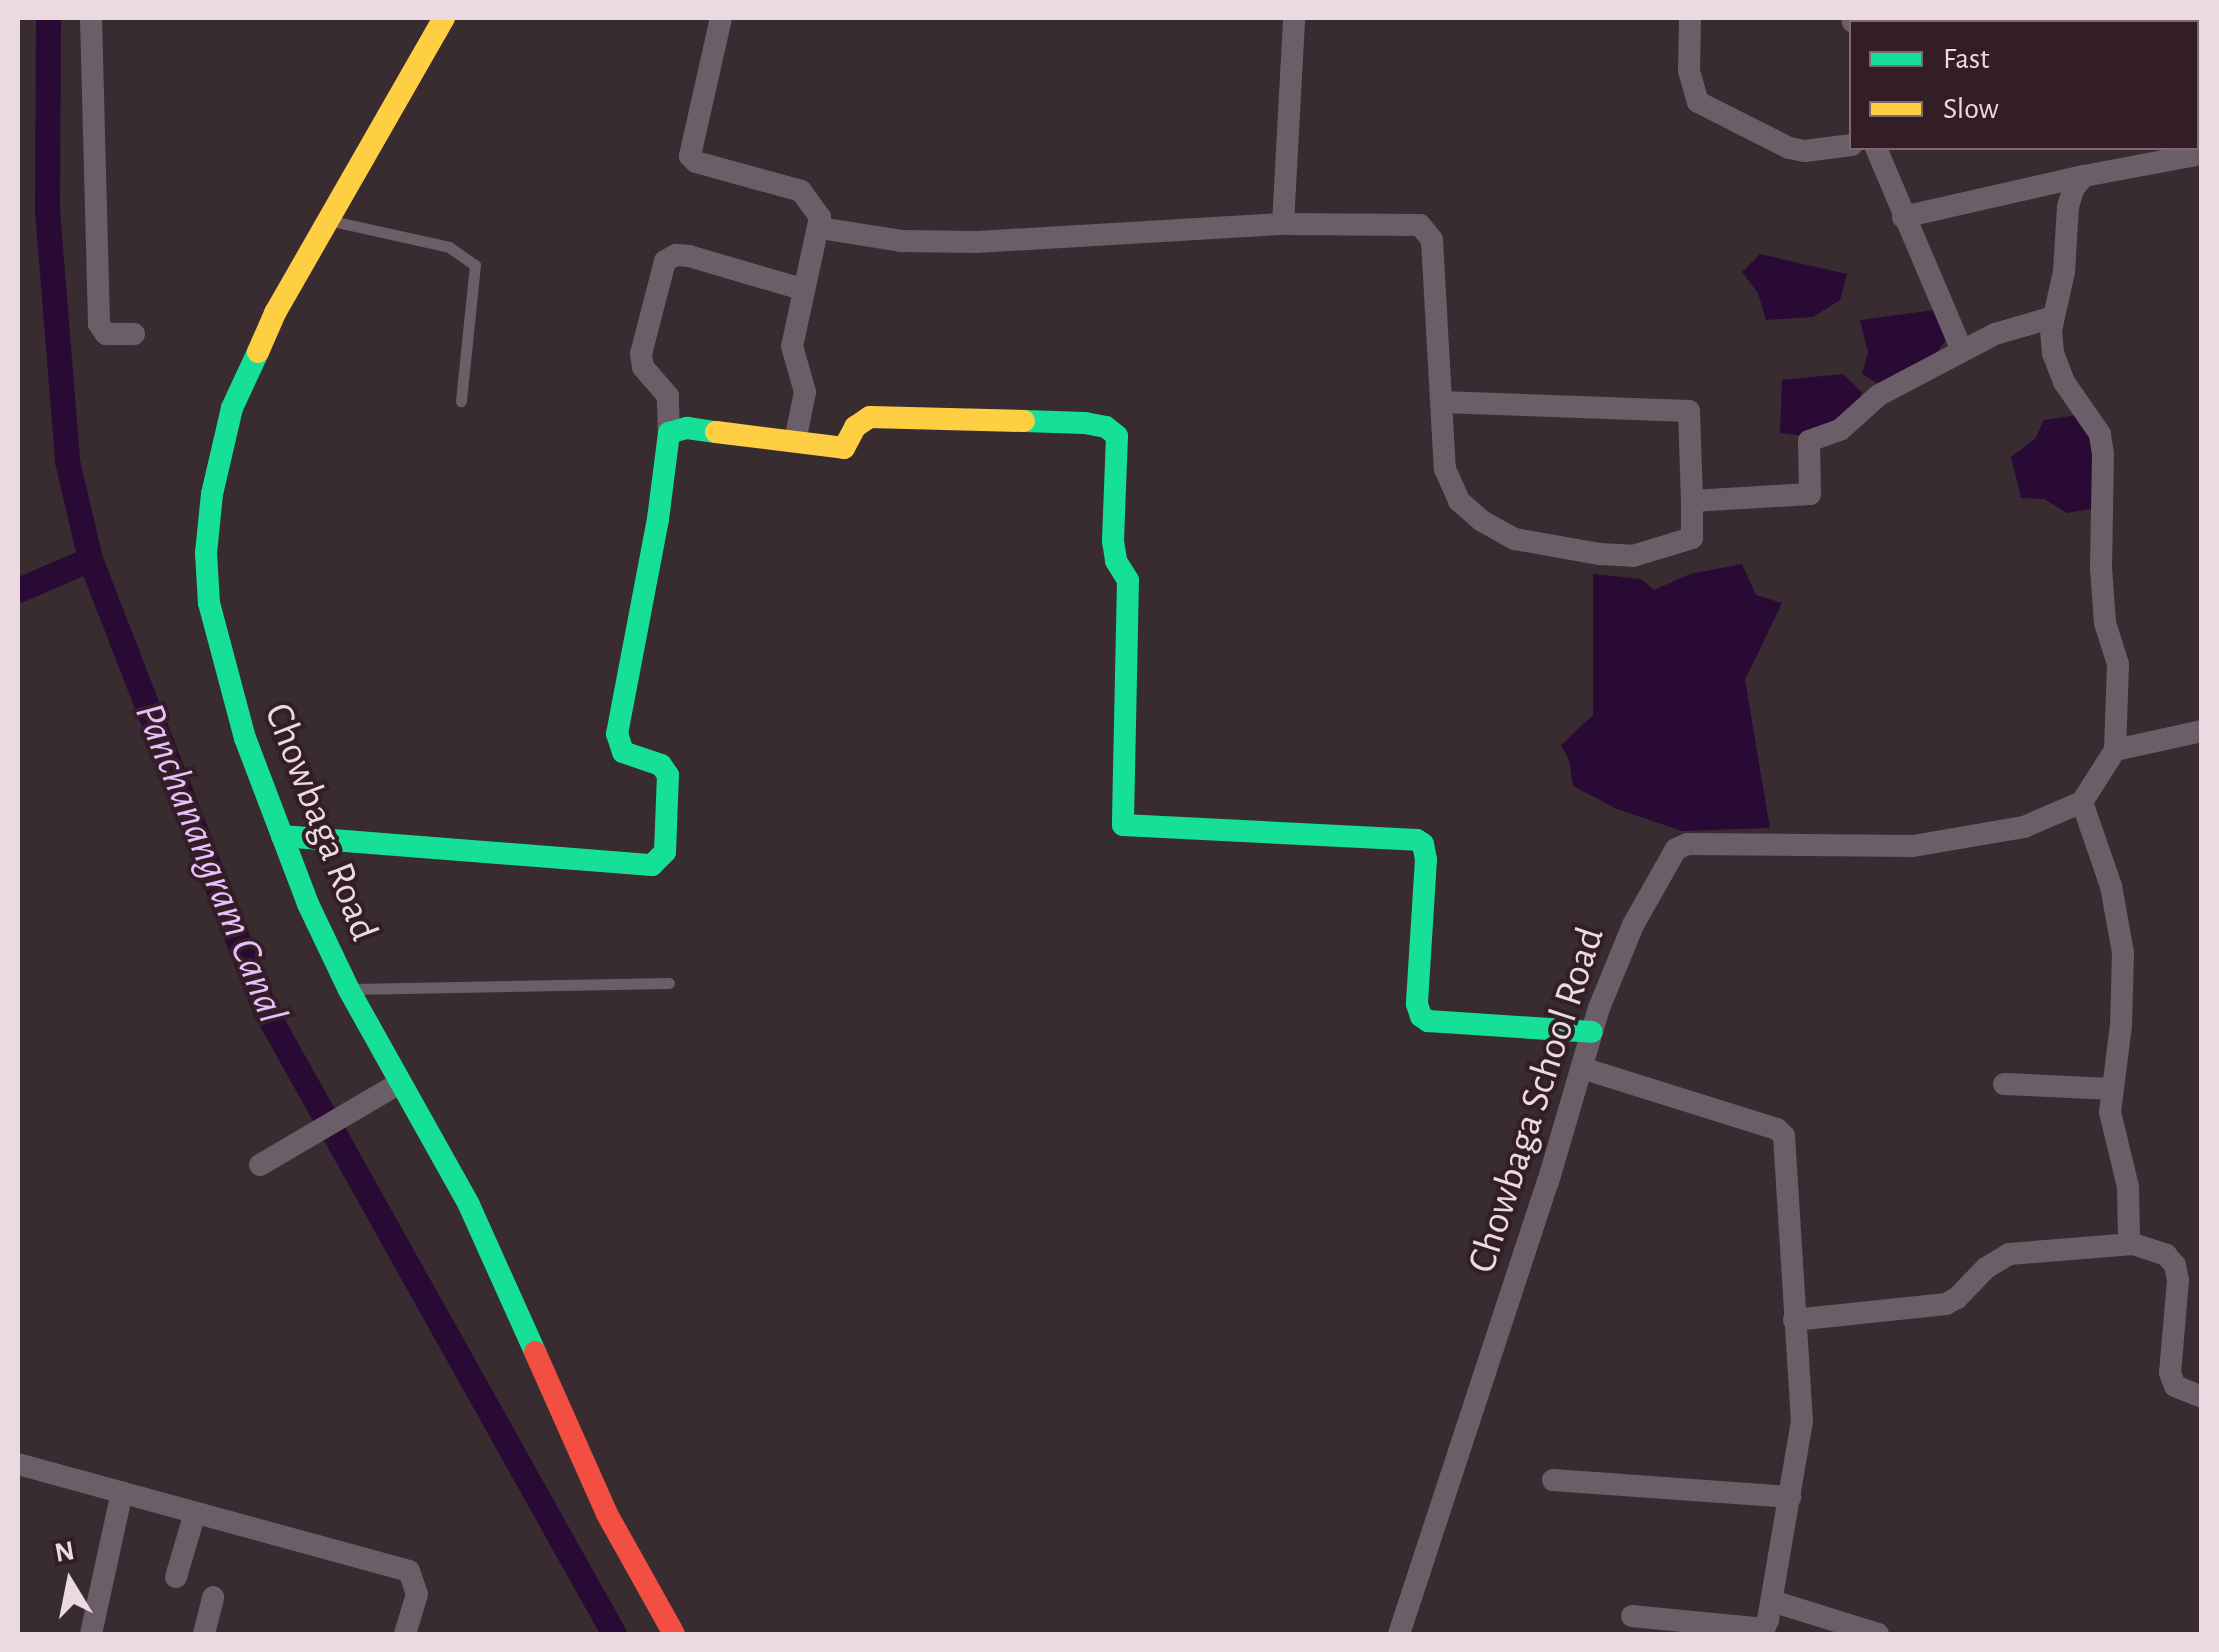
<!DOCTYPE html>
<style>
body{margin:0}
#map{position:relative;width:2219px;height:1652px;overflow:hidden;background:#382c31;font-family:"Alegreya Sans",sans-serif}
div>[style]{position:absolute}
.water>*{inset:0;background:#290a34}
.canal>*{height:25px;margin:-12.5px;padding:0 12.5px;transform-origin:12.5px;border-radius:12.5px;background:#290a34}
.lane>*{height:11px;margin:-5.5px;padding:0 5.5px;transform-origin:5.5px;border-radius:5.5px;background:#6c5e68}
.street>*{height:22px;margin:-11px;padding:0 11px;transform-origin:11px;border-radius:11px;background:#6c5e68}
.fast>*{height:22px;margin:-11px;padding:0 11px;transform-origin:11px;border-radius:11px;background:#16e098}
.slow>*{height:22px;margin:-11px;padding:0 11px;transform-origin:11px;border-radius:11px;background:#ffcf43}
.jam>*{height:22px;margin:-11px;padding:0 11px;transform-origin:11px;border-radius:11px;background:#f24e42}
span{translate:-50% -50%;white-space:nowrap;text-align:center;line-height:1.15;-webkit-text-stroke:8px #331d26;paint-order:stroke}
.street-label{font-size:40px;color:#ebdbe0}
.water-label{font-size:42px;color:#e9bffb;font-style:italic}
.frame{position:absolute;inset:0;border:20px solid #ebdbe0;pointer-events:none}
.legend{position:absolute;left:1849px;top:20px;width:350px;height:130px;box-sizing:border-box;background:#331d26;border:2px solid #7d6970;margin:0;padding:12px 18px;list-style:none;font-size:30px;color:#ebdbe0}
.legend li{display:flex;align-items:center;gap:20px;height:50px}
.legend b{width:50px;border:2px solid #7d6970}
.north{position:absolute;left:20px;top:1532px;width:100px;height:100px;-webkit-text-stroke:8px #331d26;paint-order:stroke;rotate:350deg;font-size:28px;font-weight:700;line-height:40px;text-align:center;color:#ebdbe0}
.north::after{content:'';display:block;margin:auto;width:35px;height:45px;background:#ebdbe0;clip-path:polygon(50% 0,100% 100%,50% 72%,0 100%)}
</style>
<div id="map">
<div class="water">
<i style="clip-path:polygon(1760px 254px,1847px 274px,1840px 300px,1813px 317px,1766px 320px,1758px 293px,1742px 272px)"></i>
<i style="clip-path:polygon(1934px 310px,1953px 331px,1926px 366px,1882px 386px,1862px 374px,1868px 352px,1860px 320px)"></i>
<i style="clip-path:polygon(1843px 374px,1862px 392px,1854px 420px,1812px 437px,1780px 433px,1782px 380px)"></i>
<i style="clip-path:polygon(2084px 414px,2105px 438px,2091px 509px,2067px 513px,2044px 499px,2021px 498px,2011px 457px,2035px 439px,2044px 420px)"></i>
<i style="clip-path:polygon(1742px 564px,1756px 595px,1782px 603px,1745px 680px,1770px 828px,1682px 831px,1617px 809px,1573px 786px,1569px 760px,1561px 745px,1593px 715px,1593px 574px,1641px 579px,1654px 590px,1690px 574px)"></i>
</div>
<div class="canal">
<i style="left:48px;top:18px;width:192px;rotate:90.3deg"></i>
<i style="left:47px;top:210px;width:252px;rotate:85.4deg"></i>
<i style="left:67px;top:461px;width:101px;rotate:76.8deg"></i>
<i style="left:90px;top:559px;width:484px;rotate:68.8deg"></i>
<i style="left:265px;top:1010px;width:715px;rotate:60.78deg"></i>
<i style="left:18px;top:590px;width:78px;rotate:-23.3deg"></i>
</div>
<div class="lane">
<i style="left:332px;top:221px;width:120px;rotate:12.5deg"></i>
<i style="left:449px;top:247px;width:32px;rotate:35deg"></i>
<i style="left:475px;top:265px;width:137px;rotate:95.9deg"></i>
<i style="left:353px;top:989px;width:316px;rotate:-1.1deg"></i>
</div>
<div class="street">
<i style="left:91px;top:18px;width:306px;rotate:88.5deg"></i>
<i style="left:99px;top:324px;width:12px;rotate:55deg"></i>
<i style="left:106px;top:334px;width:28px"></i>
<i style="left:721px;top:18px;width:141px;rotate:102.7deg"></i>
<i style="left:690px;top:156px;width:8px;rotate:45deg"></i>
<i style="left:696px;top:162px;width:109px;rotate:15.4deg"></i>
<i style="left:801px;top:191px;width:32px;rotate:54deg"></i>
<i style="left:820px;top:217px;width:132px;rotate:102.2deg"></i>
<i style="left:792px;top:346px;width:48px;rotate:74.2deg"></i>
<i style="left:805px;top:392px;width:50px;rotate:101.5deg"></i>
<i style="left:1690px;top:18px;width:53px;rotate:91.1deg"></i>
<i style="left:1689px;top:71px;width:32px;rotate:74deg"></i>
<i style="left:1698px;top:102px;width:102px;rotate:26.8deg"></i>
<i style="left:1789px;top:148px;width:16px;rotate:11deg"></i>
<i style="left:1805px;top:151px;width:47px;rotate:-7.3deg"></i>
<i style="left:1852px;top:18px;width:4px;rotate:76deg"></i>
<i style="left:1876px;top:148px;width:220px;rotate:67deg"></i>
<i style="left:1903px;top:217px;width:186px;rotate:-12.8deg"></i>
<i style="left:1283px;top:224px;width:206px;rotate:-86.9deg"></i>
<i style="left:820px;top:228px;width:82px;rotate:9.1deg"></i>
<i style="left:901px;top:241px;width:76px;rotate:0.8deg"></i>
<i style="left:977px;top:242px;width:307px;rotate:-3.4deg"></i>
<i style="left:1283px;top:224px;width:137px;rotate:0.4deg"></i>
<i style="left:1420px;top:225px;width:19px;rotate:51deg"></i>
<i style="left:1432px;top:240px;width:229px;rotate:86.8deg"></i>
<i style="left:1445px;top:469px;width:35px;rotate:66deg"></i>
<i style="left:1459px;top:501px;width:30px;rotate:41deg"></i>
<i style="left:1482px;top:521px;width:38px;rotate:29deg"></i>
<i style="left:1515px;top:539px;width:85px;rotate:10.1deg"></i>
<i style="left:1599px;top:554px;width:34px;rotate:3deg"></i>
<i style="left:1633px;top:556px;width:62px;rotate:-17deg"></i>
<i style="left:1692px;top:538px;width:37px;rotate:-90deg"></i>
<i style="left:1692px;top:501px;width:118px;rotate:-3.4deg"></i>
<i style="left:1810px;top:494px;width:53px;rotate:-91.1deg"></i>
<i style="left:1809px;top:441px;width:33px;rotate:-20deg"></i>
<i style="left:1840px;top:430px;width:52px;rotate:-41.9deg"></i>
<i style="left:1879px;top:395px;width:131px;rotate:-27.7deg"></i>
<i style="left:1995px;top:334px;width:61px;rotate:-16.1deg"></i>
<i style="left:1441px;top:402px;width:248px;rotate:2.1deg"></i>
<i style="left:1689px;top:411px;width:90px;rotate:88.1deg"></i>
<i style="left:669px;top:433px;width:37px;rotate:-92deg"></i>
<i style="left:668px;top:396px;width:38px;rotate:-131deg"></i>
<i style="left:643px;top:367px;width:13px;rotate:-99deg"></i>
<i style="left:641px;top:354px;width:96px;rotate:-75.5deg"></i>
<i style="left:665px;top:261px;width:13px;rotate:-29deg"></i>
<i style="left:676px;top:255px;width:13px;rotate:4deg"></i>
<i style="left:689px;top:256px;width:118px;rotate:16.3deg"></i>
<i style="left:2115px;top:750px;width:89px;rotate:-12.3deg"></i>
<i style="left:2082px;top:802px;width:89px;rotate:71deg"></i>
<i style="left:2111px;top:886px;width:68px;rotate:79.8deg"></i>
<i style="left:2123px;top:953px;width:72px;rotate:91.6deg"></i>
<i style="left:2121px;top:1025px;width:88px;rotate:97.2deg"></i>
<i style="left:2110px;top:1112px;width:77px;rotate:76.5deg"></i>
<i style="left:2128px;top:1187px;width:50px;rotate:88.9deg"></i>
<i style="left:2129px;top:1237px;width:8px;rotate:60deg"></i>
<i style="left:2133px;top:1244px;width:35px;rotate:18deg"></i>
<i style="left:2166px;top:1255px;width:13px;rotate:48deg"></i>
<i style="left:2175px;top:1265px;width:15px;rotate:79deg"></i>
<i style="left:2178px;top:1280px;width:93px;rotate:94.9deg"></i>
<i style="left:2170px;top:1373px;width:14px;rotate:69deg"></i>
<i style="left:2175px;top:1386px;width:29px;rotate:22deg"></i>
<i style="left:1582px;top:1068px;width:204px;rotate:17.4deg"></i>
<i style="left:1777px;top:1129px;width:10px;rotate:45deg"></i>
<i style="left:1784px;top:1136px;width:286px;rotate:86.4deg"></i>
<i style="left:1802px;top:1421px;width:202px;rotate:99.7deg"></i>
<i style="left:1768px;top:1620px;width:10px;rotate:114deg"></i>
<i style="left:1764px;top:1629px;width:30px;rotate:-174deg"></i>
<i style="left:1734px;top:1626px;width:8px;rotate:97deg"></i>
<i style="left:2004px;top:1084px;width:109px;rotate:2.6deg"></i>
<i style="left:260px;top:1165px;width:162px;rotate:-30.4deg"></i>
<i style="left:1794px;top:1320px;width:153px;rotate:-6deg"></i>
<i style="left:1946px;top:1304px;width:13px;rotate:-29deg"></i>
<i style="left:1957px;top:1298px;width:42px;rotate:-46deg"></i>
<i style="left:1986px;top:1268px;width:27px;rotate:-31deg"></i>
<i style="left:2009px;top:1254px;width:124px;rotate:-4.6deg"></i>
<i style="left:18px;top:1464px;width:405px;rotate:15.3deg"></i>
<i style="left:409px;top:1571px;width:24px;rotate:71deg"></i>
<i style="left:417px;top:1594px;width:42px;rotate:106.7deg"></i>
<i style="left:1553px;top:1480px;width:238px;rotate:4.1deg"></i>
<i style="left:176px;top:1577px;width:67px;rotate:-73.5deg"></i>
<i style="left:1772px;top:1601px;width:111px;rotate:17.3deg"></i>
<i style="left:1632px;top:1616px;width:102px;rotate:5.6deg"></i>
<i style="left:91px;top:1634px;width:145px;rotate:-77.7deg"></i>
<i style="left:204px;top:1634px;width:38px;rotate:-76deg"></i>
<i style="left:1399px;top:1634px;width:476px;rotate:-71.8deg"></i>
<i style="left:1548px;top:1182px;width:181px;rotate:-73.7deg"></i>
<i style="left:1599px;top:1008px;width:90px;rotate:-67.7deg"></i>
<i style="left:1633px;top:925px;width:87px;rotate:-60.5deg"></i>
<i style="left:1676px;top:849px;width:13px;rotate:-23deg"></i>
<i style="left:1688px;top:844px;width:225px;rotate:0.5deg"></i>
<i style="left:1913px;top:846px;width:113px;rotate:-9.7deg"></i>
<i style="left:2024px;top:827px;width:63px;rotate:-23.3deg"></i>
<i style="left:2082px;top:802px;width:62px;rotate:-57.6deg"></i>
<i style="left:2115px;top:750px;width:86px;rotate:-88deg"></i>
<i style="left:2118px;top:664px;width:43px;rotate:-107.6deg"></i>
<i style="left:2105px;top:623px;width:55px;rotate:-94.2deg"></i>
<i style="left:2101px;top:568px;width:114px;rotate:-89deg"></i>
<i style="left:2103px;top:454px;width:20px;rotate:-99deg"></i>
<i style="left:2100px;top:434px;width:63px;rotate:-124.7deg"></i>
<i style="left:2064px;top:382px;width:31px;rotate:-111deg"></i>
<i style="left:2053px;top:353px;width:23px;rotate:-95deg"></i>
<i style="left:2051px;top:330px;width:59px;rotate:-77.4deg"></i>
<i style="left:2064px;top:272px;width:65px;rotate:-86.5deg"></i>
<i style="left:2068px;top:207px;width:19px;rotate:-74deg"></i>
<i style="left:2073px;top:189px;width:17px;rotate:-50deg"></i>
<i style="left:2084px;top:176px;width:120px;rotate:-10.6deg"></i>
</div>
<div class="fast">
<i style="left:258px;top:352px;width:62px;rotate:114.9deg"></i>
<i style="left:232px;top:408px;width:88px;rotate:103.1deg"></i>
<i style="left:212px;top:494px;width:59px;rotate:95.8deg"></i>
<i style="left:206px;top:553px;width:50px;rotate:86.6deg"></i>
<i style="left:209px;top:603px;width:140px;rotate:75.1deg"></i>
<i style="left:245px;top:738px;width:178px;rotate:69.2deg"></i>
<i style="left:308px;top:904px;width:95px;rotate:64.5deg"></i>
<i style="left:349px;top:990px;width:246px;rotate:60.8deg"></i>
<i style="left:469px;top:1205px;width:161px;rotate:65.8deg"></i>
<i style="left:1024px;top:421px;width:61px;rotate:1.9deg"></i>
<i style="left:1085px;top:423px;width:21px;rotate:11deg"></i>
<i style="left:1106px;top:427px;width:14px;rotate:39deg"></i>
<i style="left:1117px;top:436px;width:105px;rotate:92.2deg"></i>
<i style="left:1113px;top:541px;width:20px;rotate:81deg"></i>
<i style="left:1116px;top:561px;width:22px;rotate:58deg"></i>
<i style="left:1128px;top:580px;width:245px;rotate:91.2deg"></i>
<i style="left:1123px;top:825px;width:294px;rotate:2.9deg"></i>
<i style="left:1417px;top:840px;width:7px;rotate:34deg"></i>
<i style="left:1423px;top:844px;width:15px;rotate:79deg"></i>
<i style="left:1426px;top:859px;width:145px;rotate:93.6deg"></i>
<i style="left:1417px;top:1004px;width:13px;rotate:72deg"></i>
<i style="left:1421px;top:1016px;width:9px;rotate:36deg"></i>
<i style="left:1428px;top:1021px;width:164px;rotate:3.8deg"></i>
<i style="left:282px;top:836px;width:371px;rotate:4.5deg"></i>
<i style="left:652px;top:865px;width:18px;rotate:-45deg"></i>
<i style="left:665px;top:852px;width:77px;rotate:-87.8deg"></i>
<i style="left:668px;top:775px;width:12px;rotate:-125deg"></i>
<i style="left:661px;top:765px;width:40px;rotate:-161.1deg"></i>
<i style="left:623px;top:752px;width:19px;rotate:-108deg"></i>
<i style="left:617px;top:734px;width:219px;rotate:-79.2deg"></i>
<i style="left:658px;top:519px;width:87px;rotate:-82.7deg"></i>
<i style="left:669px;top:433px;width:19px;rotate:-16deg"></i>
<i style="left:687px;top:428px;width:29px;rotate:8deg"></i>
</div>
<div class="slow">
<i style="left:258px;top:352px;width:43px;rotate:-66.4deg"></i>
<i style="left:275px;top:313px;width:340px;rotate:-60.2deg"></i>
<i style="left:716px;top:432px;width:129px;rotate:7.1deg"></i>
<i style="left:844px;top:448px;width:24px;rotate:-62deg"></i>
<i style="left:855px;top:427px;width:18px;rotate:-34deg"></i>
<i style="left:870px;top:417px;width:154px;rotate:1.5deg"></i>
</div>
<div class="jam">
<i style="left:535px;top:1352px;width:177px;rotate:66deg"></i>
<i style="left:607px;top:1514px;width:137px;rotate:60.8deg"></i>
</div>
<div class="street-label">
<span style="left:321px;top:822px;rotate:69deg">Chowbaga Road</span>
<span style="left:1536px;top:1100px;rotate:-72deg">Chowbaga School Road</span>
</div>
<div class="water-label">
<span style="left:211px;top:863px;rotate:68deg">Panchanangram Canal</span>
</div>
<div class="frame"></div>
<ul class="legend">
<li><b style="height:12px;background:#16e098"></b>Fast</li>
<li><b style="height:12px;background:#ffcf43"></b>Slow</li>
</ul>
<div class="north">N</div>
</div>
